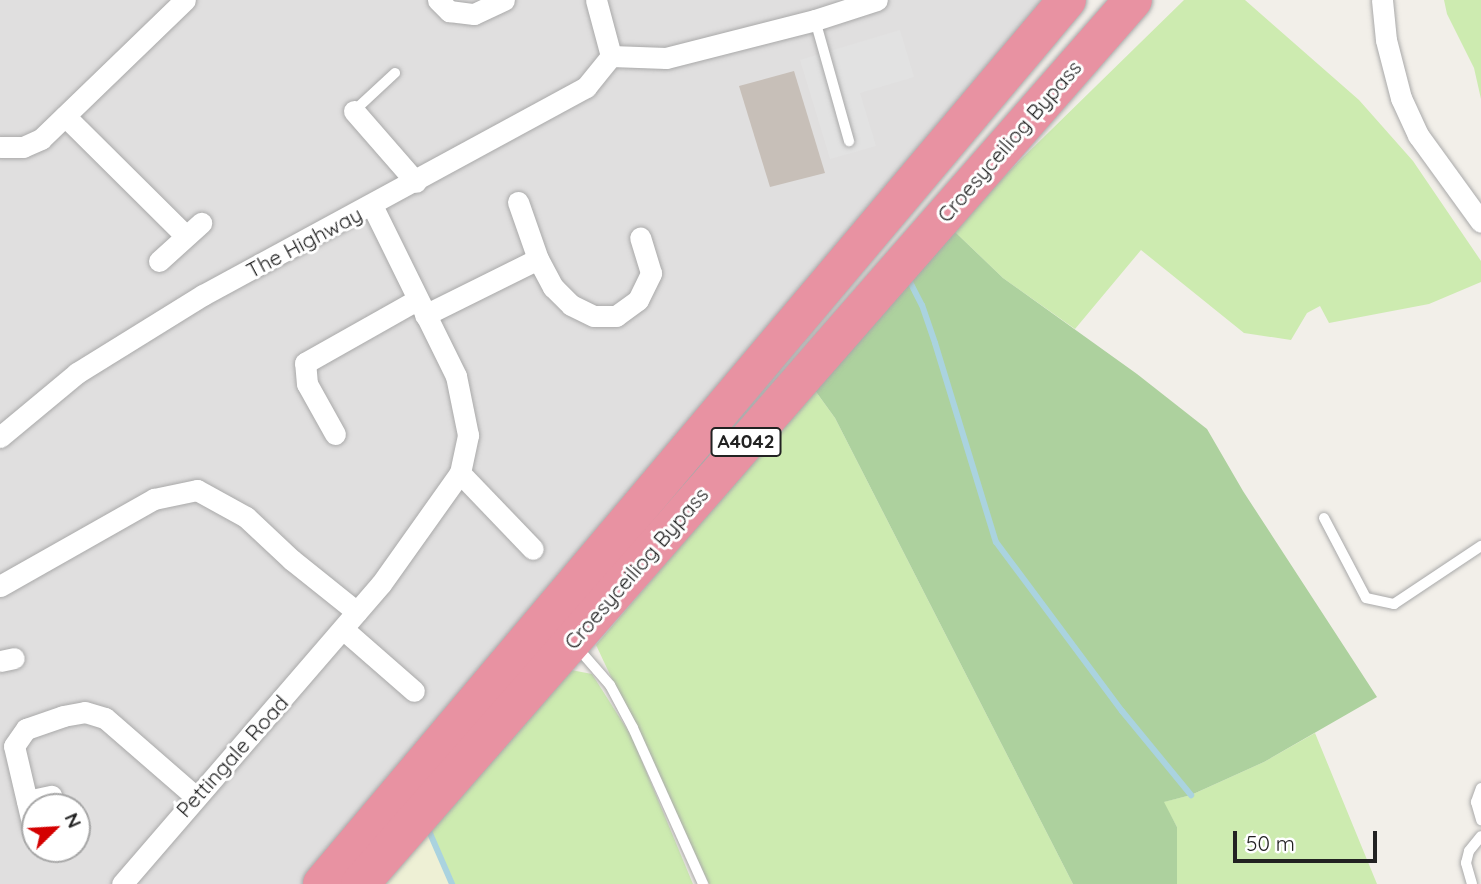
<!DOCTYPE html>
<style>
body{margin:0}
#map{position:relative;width:1481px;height:884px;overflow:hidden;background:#f2efe9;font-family:Quicksand,sans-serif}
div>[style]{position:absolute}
.residential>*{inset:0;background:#e0dfdf}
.farmland>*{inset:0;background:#eef0d5}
.grass>*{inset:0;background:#cdebb0}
.forest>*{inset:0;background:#add19e}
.parking>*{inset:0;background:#e2e2e2}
.stream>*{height:6px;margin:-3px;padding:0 3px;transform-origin:3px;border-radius:3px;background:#aad3df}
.building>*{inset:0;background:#c7bfb8}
.roads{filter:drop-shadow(0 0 2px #a9a9a9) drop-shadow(0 0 2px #a9a9a9)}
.lane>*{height:10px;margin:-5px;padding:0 5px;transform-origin:5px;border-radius:5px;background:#fff}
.street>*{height:21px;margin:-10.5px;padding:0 10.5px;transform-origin:10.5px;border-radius:10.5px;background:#fff}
.highway>*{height:38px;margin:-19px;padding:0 19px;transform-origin:19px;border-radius:19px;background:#e892a2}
span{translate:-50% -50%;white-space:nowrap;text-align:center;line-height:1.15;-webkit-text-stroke:6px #fff;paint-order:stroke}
.shield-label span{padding:2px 5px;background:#fff;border:2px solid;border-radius:5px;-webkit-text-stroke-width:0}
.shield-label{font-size:19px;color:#222;font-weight:700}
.street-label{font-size:21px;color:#222}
.north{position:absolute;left:21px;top:793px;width:70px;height:70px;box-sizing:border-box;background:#fff;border:2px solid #a7a7a7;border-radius:50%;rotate:66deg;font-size:19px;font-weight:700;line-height:28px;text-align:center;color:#222}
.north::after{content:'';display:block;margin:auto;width:24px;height:32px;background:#d40000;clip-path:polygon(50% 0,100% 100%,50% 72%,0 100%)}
.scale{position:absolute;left:1233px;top:831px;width:144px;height:32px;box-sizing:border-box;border:4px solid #222;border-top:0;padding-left:9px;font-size:21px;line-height:24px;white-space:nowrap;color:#222;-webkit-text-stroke:5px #fff;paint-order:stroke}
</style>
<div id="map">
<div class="residential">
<i style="clip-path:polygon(evenodd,0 0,1067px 0,322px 884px,0 884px,0 0,35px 807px,77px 807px,77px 849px,35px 849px,35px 807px)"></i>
</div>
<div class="farmland">
<i style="clip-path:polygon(429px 831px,452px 884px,385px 884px)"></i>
</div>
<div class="grass">
<i style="clip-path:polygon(1184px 0,1245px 0,1359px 100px,1413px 161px,1481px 261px,1481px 282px,1429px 304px,1329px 323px,1320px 306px,1307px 313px,1291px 340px,1244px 333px,1141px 250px,1075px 329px,1003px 278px,954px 231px,1000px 180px)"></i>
<i style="clip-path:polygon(1444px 0,1481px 0,1481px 99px,1474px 68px,1447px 14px)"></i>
<i style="clip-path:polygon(814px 389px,835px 418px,1073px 884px,709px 884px,596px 645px)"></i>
<i style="clip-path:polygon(571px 670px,592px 674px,632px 737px,693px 884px,452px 884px,429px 831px)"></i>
<i style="clip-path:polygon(1315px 733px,1377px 884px,1177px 884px,1177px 827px,1163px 802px,1191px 795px,1264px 762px)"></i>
</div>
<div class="forest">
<i style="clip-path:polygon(954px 231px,1003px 278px,1137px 374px,1207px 429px,1243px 491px,1377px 697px,1264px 762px,1191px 795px,1164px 802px,1177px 827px,1177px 884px,1073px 884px,835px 418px,814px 389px)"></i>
</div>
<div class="parking">
<i style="clip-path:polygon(900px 30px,914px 77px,860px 93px,876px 146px,830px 159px,800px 60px)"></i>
</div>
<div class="stream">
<i style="left:909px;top:280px;width:28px;rotate:63deg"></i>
<i style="left:922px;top:305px;width:40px;rotate:71.1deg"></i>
<i style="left:935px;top:343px;width:208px;rotate:73deg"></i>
<i style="left:996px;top:542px;width:211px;rotate:53.3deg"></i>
<i style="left:1122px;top:711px;width:109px;rotate:50.6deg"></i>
<i style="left:429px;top:831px;width:58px;rotate:66.5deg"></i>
</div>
<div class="building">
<i style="clip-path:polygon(794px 71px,825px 173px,770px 187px,739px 86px)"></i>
</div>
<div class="roads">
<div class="lane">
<i style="left:815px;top:20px;width:126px;rotate:74.3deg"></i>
<i style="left:354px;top:111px;width:56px;rotate:-42.8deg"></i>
<i style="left:1324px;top:518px;width:90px;rotate:62.3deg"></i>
<i style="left:1366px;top:598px;width:29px;rotate:12deg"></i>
<i style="left:1394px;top:604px;width:105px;rotate:-33.7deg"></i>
<i style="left:576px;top:646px;width:52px;rotate:48.9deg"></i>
<i style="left:610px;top:685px;width:49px;rotate:61.9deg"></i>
<i style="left:633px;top:728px;width:171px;rotate:65.8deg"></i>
<i style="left:1481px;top:788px;width:15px;rotate:110deg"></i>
<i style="left:1476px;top:802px;width:19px;rotate:74deg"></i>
<i style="left:1472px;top:884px;width:22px;rotate:-106deg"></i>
<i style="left:1466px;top:863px;width:12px;rotate:-76deg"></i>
<i style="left:1469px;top:851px;width:19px;rotate:-51deg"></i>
</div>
<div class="street">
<i style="left:438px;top:0;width:16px;rotate:45deg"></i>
<i style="left:449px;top:11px;width:25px;rotate:7deg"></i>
<i style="left:474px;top:14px;width:33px;rotate:-25deg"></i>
<i style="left:596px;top:0;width:58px;rotate:75deg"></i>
<i style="left:1382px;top:0;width:40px;rotate:84.3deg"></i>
<i style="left:1386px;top:40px;width:60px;rotate:75.5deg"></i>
<i style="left:1401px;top:98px;width:41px;rotate:65.3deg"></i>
<i style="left:1418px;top:135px;width:107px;rotate:54.1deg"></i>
<i style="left:611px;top:56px;width:55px;rotate:2.1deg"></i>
<i style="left:666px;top:58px;width:154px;rotate:-14.3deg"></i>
<i style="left:815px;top:20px;width:65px;rotate:-17.9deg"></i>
<i style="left:354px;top:111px;width:94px;rotate:48.9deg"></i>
<i style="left:65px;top:116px;width:170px;rotate:44.8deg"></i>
<i style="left:0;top:147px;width:23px"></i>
<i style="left:23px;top:147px;width:20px;rotate:-24deg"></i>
<i style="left:41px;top:139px;width:200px;rotate:-44deg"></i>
<i style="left:518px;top:202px;width:60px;rotate:70.7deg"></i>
<i style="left:538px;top:259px;width:32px;rotate:62deg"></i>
<i style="left:553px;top:287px;width:25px;rotate:45deg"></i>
<i style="left:571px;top:305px;width:25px;rotate:26deg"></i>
<i style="left:594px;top:316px;width:22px"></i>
<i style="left:616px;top:316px;width:27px;rotate:-36deg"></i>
<i style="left:638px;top:300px;width:30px;rotate:-64deg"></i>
<i style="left:651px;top:273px;width:37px;rotate:-107deg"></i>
<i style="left:159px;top:261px;width:57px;rotate:-42.1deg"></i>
<i style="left:425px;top:315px;width:126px;rotate:-26.4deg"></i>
<i style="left:335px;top:434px;width:57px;rotate:-119.2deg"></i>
<i style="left:307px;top:384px;width:21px;rotate:-95deg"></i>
<i style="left:305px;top:363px;width:129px;rotate:-29.4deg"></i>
<i style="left:0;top:437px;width:100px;rotate:-39.7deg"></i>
<i style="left:77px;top:373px;width:148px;rotate:-31.8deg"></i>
<i style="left:203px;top:295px;width:436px;rotate:-28.5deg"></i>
<i style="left:586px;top:87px;width:40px;rotate:-51deg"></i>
<i style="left:460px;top:473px;width:105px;rotate:46.2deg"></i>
<i style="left:0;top:586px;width:177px;rotate:-29.5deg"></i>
<i style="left:154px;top:499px;width:44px;rotate:-11.8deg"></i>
<i style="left:197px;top:490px;width:56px;rotate:28.9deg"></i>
<i style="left:246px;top:517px;width:63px;rotate:43.1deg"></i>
<i style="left:292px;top:560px;width:83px;rotate:38.7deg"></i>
<i style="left:343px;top:629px;width:94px;rotate:41.1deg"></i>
<i style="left:0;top:661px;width:14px;rotate:-12deg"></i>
<i style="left:27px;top:801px;width:25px;rotate:-12deg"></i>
<i style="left:33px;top:827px;width:83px;rotate:-103.2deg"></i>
<i style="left:14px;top:746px;width:21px;rotate:-55deg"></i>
<i style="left:26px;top:729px;width:39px;rotate:-19deg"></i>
<i style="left:63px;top:716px;width:22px;rotate:-10deg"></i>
<i style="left:85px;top:712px;width:21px;rotate:17deg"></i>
<i style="left:105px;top:718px;width:121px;rotate:41deg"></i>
<i style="left:122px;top:884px;width:396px;rotate:-49.2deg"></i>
<i style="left:381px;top:584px;width:136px;rotate:-54.6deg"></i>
<i style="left:460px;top:473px;width:39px;rotate:-78deg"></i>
<i style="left:468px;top:435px;width:60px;rotate:-101.5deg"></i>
<i style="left:456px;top:376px;width:191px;rotate:-116.2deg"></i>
</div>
<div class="highway">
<i style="left:322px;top:884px;width:1156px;rotate:-49.88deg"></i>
<i style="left:360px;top:884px;width:1174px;rotate:-48.83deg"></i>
</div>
</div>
<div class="shield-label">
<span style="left:746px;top:442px">A4042</span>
</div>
<div class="street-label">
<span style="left:1009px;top:141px;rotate:-49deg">Croesyceiliog Bypass</span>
<span style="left:304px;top:242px;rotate:-28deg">The Highway</span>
<span style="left:636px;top:568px;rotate:-49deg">Croesyceiliog Bypass</span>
<span style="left:232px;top:756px;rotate:-48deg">Pettingale Road</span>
</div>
<div class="north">N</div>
<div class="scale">50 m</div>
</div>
